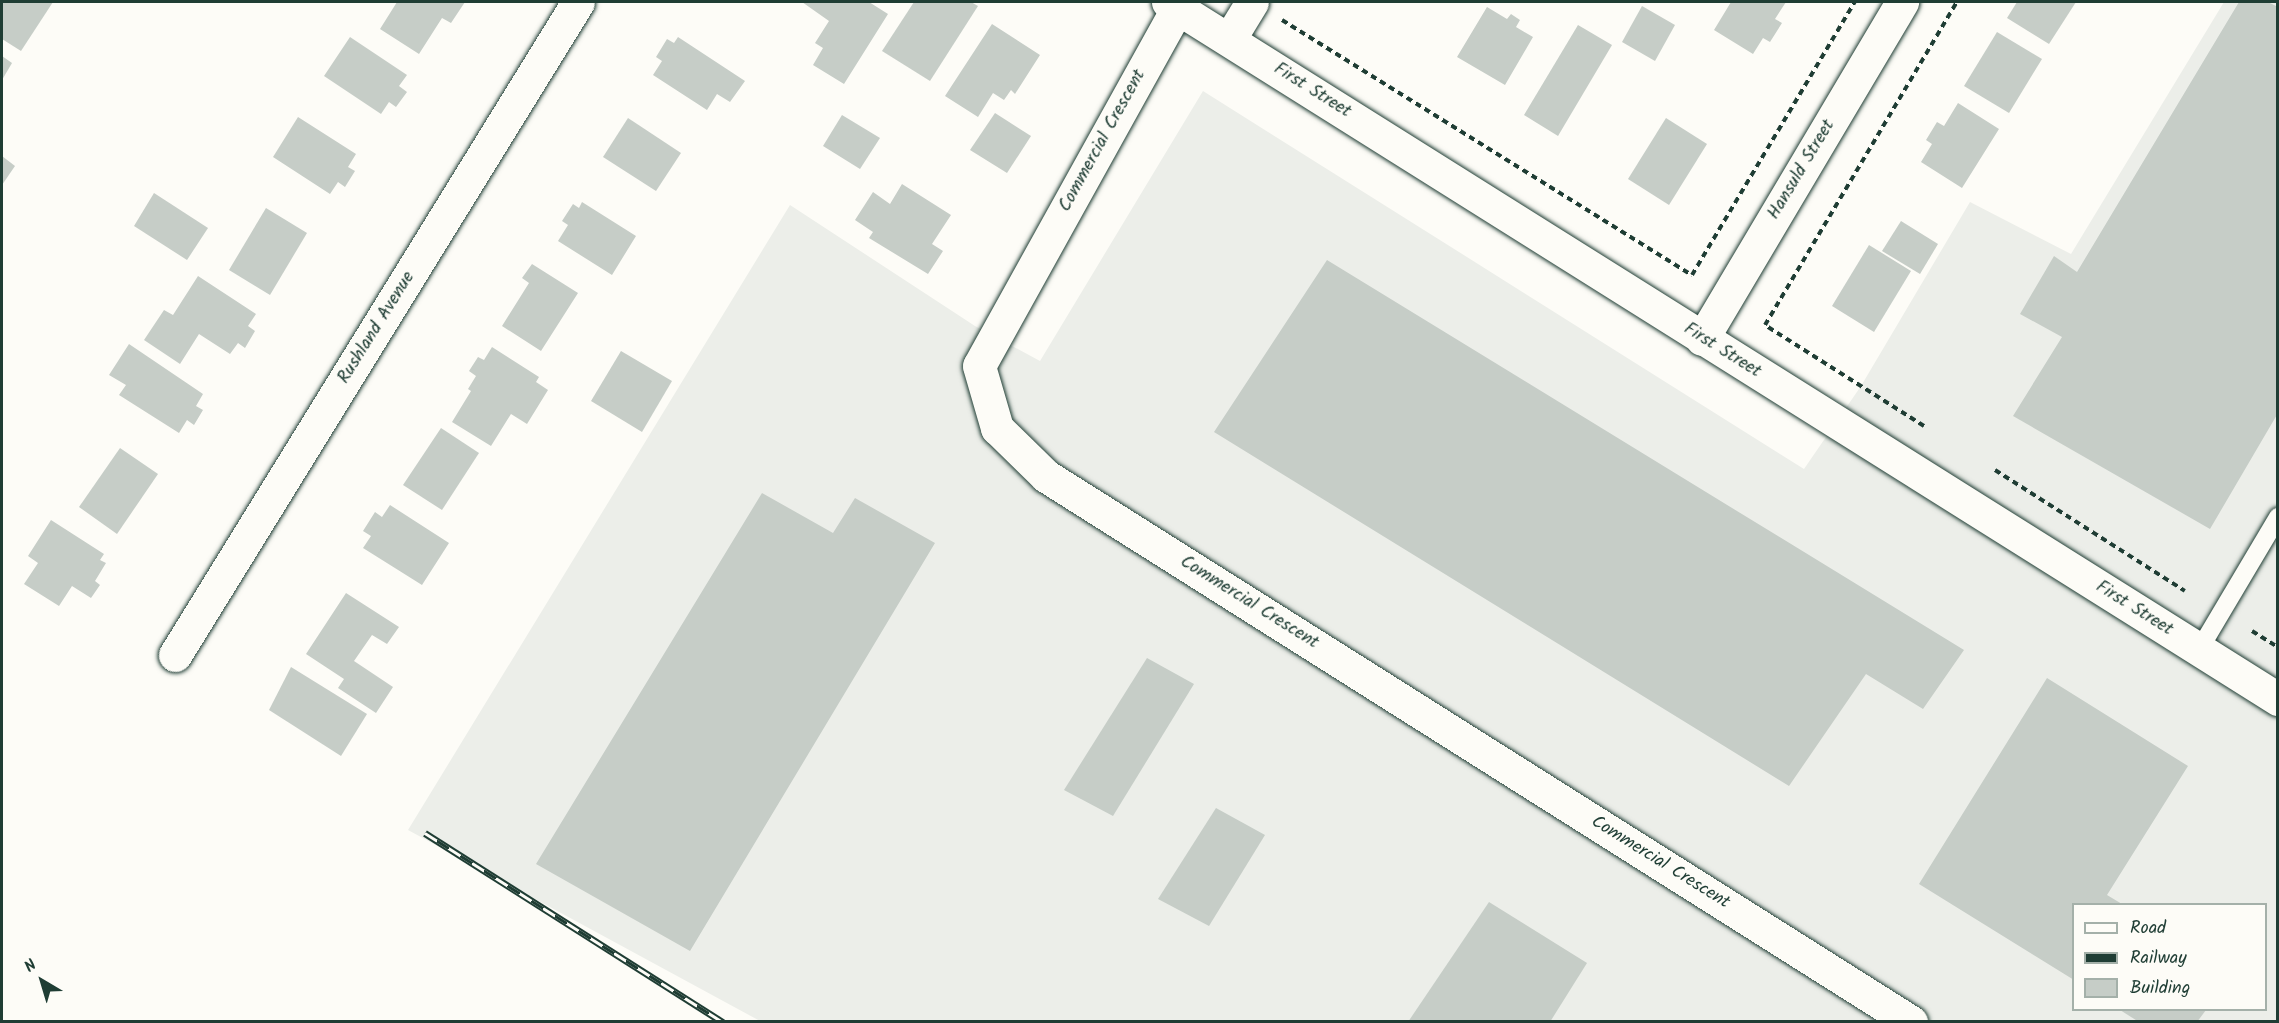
<!DOCTYPE html>
<style>
body{margin:0}
#map{position:relative;width:2279px;height:1023px;overflow:hidden;background:#fdfcf7;font-family:Kalam,sans-serif}
div>[style]{position:absolute}
.built>*{inset:0;background:#eceee9}
.building>*{inset:0;background:#c6cdc7}
.path>*{height:4px;margin-top:-2px;transform-origin:0;background:repeating-linear-gradient(90deg,#1f3d34 0 6px,transparent 0 10.5px)}
.roads{filter:drop-shadow(0 0 2px #1f3d34) drop-shadow(0 0 2px #1f3d34)}
.lane>*{height:18px;margin:-9px;padding:0 9px;transform-origin:9px;border-radius:9px;background:#fdfcf7}
.street>*{height:33px;margin:-16.5px;padding:0 16.5px;transform-origin:16.5px;border-radius:16.5px;background:#fdfcf7}
.secondary>*{height:33px;margin:-16.5px;padding:0 16.5px;transform-origin:16.5px;border-radius:16.5px;background:#fdfcf7}
.rail>*{height:7px;margin-top:-3.5px;transform-origin:0;background:repeating-linear-gradient(90deg,#fdfcf7 0 14px,#1f3d34 0 28px);box-sizing:border-box;border-block:2px solid #1f3d34}
span{translate:-50% -50%;white-space:nowrap;text-align:center;line-height:1.15;-webkit-text-stroke:4.5px #fdfcf7;paint-order:stroke}
.street-label{font-size:18px;color:#1f3d34}
.frame{position:absolute;inset:0;border:3px solid #1f3d34;pointer-events:none}
.legend{position:absolute;left:2072px;top:903px;width:195px;height:108px;box-sizing:border-box;background:#fdfcf7;border:2px solid #a4b0a9;margin:0;padding:8px 10px;list-style:none;font-size:18px;color:#1f3d34}
.legend li{display:flex;align-items:center;gap:12px;height:30px}
.legend b{width:30px;border:2px solid #a4b0a9}
.north{position:absolute;left:12px;top:951px;width:60px;height:60px;-webkit-text-stroke:4px #fdfcf7;paint-order:stroke;rotate:322deg;font-size:16px;font-weight:700;line-height:24px;text-align:center;color:#1f3d34}
.north::after{content:'';display:block;margin:auto;width:21px;height:27px;background:#1f3d34;clip-path:polygon(50% 0,100% 100%,50% 72%,0 100%)}
</style>
<div id="map">
<div class="built">
<i style="clip-path:polygon(evenodd,2224px 2px,2277px 2px,2277px 1021px,760px 1021px,408px 830px,790px 205px,975px 326px,1040px 361px,1203px 91px,1804px 469px,1861px 386px,1970px 202px,2071px 254px,2224px 2px,2074px 904px,2266px 904px,2266px 1010px,2074px 1010px,2074px 904px)"></i>
</div>
<div class="building">
<i style="clip-path:polygon(2px 2px,53px 2px,21px 51px,2px 39px)"></i>
<i style="clip-path:polygon(397px 2px,465px 2px,451px 23px,442px 18px,419px 54px,380px 29px)"></i>
<i style="clip-path:polygon(802px 2px,869px 2px,888px 14px,844px 84px,813px 65px,823px 48px,815px 43px,829px 21px)"></i>
<i style="clip-path:polygon(914px 2px,971px 2px,978px 6px,930px 81px,882px 51px)"></i>
<i style="clip-path:polygon(1731px 2px,1786px 2px,1775px 19px,1782px 23px,1770px 42px,1763px 38px,1753px 54px,1714px 30px)"></i>
<i style="clip-path:polygon(2017px 2px,2076px 2px,2049px 44px,2007px 18px)"></i>
<i style="clip-path:polygon(2239px 2px,2268px 2px,2278px 7px,2278px 413px,2210px 529px,2013px 416px,2062px 337px,2020px 314px,2054px 256px,2077px 272px)"></i>
<i style="clip-path:polygon(1642px 6px,1675px 25px,1655px 61px,1622px 42px)"></i>
<i style="clip-path:polygon(1487px 7px,1507px 19px,1511px 14px,1520px 20px,1516px 27px,1533px 37px,1505px 85px,1457px 57px)"></i>
<i style="clip-path:polygon(992px 24px,1040px 55px,1015px 94px,1011px 90px,1004px 100px,993px 93px,978px 117px,945px 96px)"></i>
<i style="clip-path:polygon(1578px 25px,1612px 45px,1558px 136px,1524px 115px)"></i>
<i style="clip-path:polygon(1997px 32px,2042px 59px,2009px 113px,1964px 86px)"></i>
<i style="clip-path:polygon(350px 37px,407px 75px,399px 86px,407px 92px,396px 107px,389px 102px,381px 114px,324px 76px)"></i>
<i style="clip-path:polygon(678px 37px,745px 81px,730px 102px,717px 94px,707px 110px,653px 75px,662px 61px,656px 57px,667px 39px,674px 43px)"></i>
<i style="clip-path:polygon(2px 56px,12px 63px,2px 80px)"></i>
<i style="clip-path:polygon(1958px 103px,1999px 129px,1962px 188px,1921px 162px,1932px 144px,1926px 140px,1937px 122px,1944px 126px)"></i>
<i style="clip-path:polygon(995px 113px,1031px 136px,1007px 173px,970px 150px)"></i>
<i style="clip-path:polygon(842px 115px,880px 138px,860px 169px,823px 146px)"></i>
<i style="clip-path:polygon(298px 117px,356px 154px,348px 167px,355px 171px,345px 187px,338px 182px,330px 194px,273px 157px)"></i>
<i style="clip-path:polygon(628px 118px,681px 153px,656px 191px,603px 157px)"></i>
<i style="clip-path:polygon(1666px 118px,1707px 144px,1669px 205px,1628px 179px)"></i>
<i style="clip-path:polygon(2px 156px,15px 166px,2px 185px)"></i>
<i style="clip-path:polygon(902px 184px,951px 215px,932px 244px,943px 251px,928px 274px,869px 238px,873px 232px,855px 220px,873px 192px,890px 204px)"></i>
<i style="clip-path:polygon(154px 193px,208px 228px,187px 260px,134px 226px)"></i>
<i style="clip-path:polygon(582px 202px,636px 236px,612px 275px,558px 241px,568px 225px,562px 221px,573px 204px,579px 208px)"></i>
<i style="clip-path:polygon(266px 208px,307px 233px,270px 295px,229px 270px)"></i>
<i style="clip-path:polygon(1901px 221px,1938px 244px,1920px 274px,1882px 251px)"></i>
<i style="clip-path:polygon(1869px 245px,1911px 271px,1874px 332px,1832px 306px)"></i>
<i style="clip-path:polygon(1327px 260px,1964px 650px,1923px 709px,1866px 674px,1789px 786px,1214px 432px)"></i>
<i style="clip-path:polygon(532px 264px,578px 293px,541px 351px,502px 326px,529px 283px,522px 278px)"></i>
<i style="clip-path:polygon(198px 276px,256px 314px,248px 326px,255px 331px,245px 348px,238px 343px,230px 354px,199px 334px,180px 364px,144px 340px,164px 310px,173px 315px)"></i>
<i style="clip-path:polygon(129px 344px,203px 394px,196px 406px,203px 410px,194px 425px,187px 420px,179px 433px,119px 395px,126px 385px,109px 375px)"></i>
<i style="clip-path:polygon(492px 347px,539px 377px,536px 382px,548px 390px,527px 424px,511px 414px,491px 446px,452px 422px,471px 391px,468px 389px,476px 376px,469px 371px,478px 357px,484px 360px)"></i>
<i style="clip-path:polygon(621px 351px,672px 381px,642px 432px,591px 401px)"></i>
<i style="clip-path:polygon(441px 428px,479px 453px,442px 510px,403px 485px)"></i>
<i style="clip-path:polygon(120px 448px,158px 474px,117px 534px,79px 507px)"></i>
<i style="clip-path:polygon(762px 493px,833px 533px,855px 498px,935px 543px,690px 951px,536px 864px)"></i>
<i style="clip-path:polygon(390px 505px,449px 543px,422px 585px,363px 548px,371px 536px,363px 531px,375px 512px,382px 517px)"></i>
<i style="clip-path:polygon(51px 520px,104px 554px,100px 560px,106px 563px,95px 581px,100px 585px,91px 598px,72px 586px,59px 606px,24px 584px,38px 563px,28px 556px)"></i>
<i style="clip-path:polygon(346px 593px,399px 627px,387px 644px,372px 635px,354px 661px,393px 687px,376px 713px,338px 688px,344px 679px,306px 654px)"></i>
<i style="clip-path:polygon(1147px 658px,1194px 684px,1113px 816px,1064px 790px)"></i>
<i style="clip-path:polygon(291px 667px,367px 714px,341px 756px,269px 710px)"></i>
<i style="clip-path:polygon(2047px 678px,2188px 766px,2107px 895px,2122px 904px,2074px 904px,2074px 980px,1919px 884px)"></i>
<i style="clip-path:polygon(1216px 808px,1265px 835px,1209px 926px,1158px 899px)"></i>
<i style="clip-path:polygon(1489px 902px,1587px 963px,1550px 1022px,1408px 1022px)"></i>
<i style="clip-path:polygon(2120px 1010px,2206px 1010px,2197px 1022px,2139px 1022px)"></i>
</div>
<div class="path">
<i style="left:1282px;top:20px;width:483px;rotate:31.9deg"></i>
<i style="left:1692px;top:275px;width:318px;rotate:-59.2deg"></i>
<i style="left:1924px;top:426px;width:188px;rotate:-147.6deg"></i>
<i style="left:1765px;top:325px;width:376px;rotate:-59.3deg"></i>
<i style="left:1995px;top:470px;width:225px;rotate:32.5deg"></i>
<i style="left:2252px;top:631px;width:31px;rotate:32deg"></i>
</div>
<div class="roads">
<div class="lane">
<i style="left:2199px;top:650px;width:155px;rotate:-59.3deg"></i>
</div>
<div class="street">
<i style="left:1178px;top:7px;width:410px;rotate:119deg"></i>
<i style="left:979px;top:366px;width:65px;rotate:73.8deg"></i>
<i style="left:997px;top:428px;width:69px;rotate:44.4deg"></i>
<i style="left:1046px;top:476px;width:1023px;rotate:32.26deg"></i>
<i style="left:1230px;top:38px;width:42px;rotate:-58.6deg"></i>
<i style="left:1702px;top:339px;width:392px;rotate:-59.3deg"></i>
<i style="left:175px;top:655px;width:767px;rotate:-58.32deg"></i>
</div>
<div class="secondary">
<i style="left:1168px;top:2px;width:1311px;rotate:32.13deg"></i>
</div>
</div>
<div class="rail">
<i style="left:425px;top:833px;width:353px;rotate:32.4deg"></i>
</div>
<div class="street-label">
<span style="left:1312px;top:91px;rotate:32deg">First Street</span>
<span style="left:1103px;top:141px;rotate:-61deg">Commercial Crescent</span>
<span style="left:1802px;top:170px;rotate:-59deg">Hansuld Street</span>
<span style="left:377px;top:328px;rotate:-58deg">Rushland Avenue</span>
<span style="left:1722px;top:351px;rotate:32deg">First Street</span>
<span style="left:1249px;top:603px;rotate:32deg">Commercial Crescent</span>
<span style="left:2134px;top:609px;rotate:32deg">First Street</span>
<span style="left:1660px;top:863px;rotate:32deg">Commercial Crescent</span>
</div>
<div class="frame"></div>
<ul class="legend">
<li><b style="height:8px;background:#fdfcf7"></b>Road</li>
<li><b style="height:8px;background:#1f3d34"></b>Railway</li>
<li><b style="height:16px;background:#c6cdc7"></b>Building</li>
</ul>
<div class="north">N</div>
</div>
